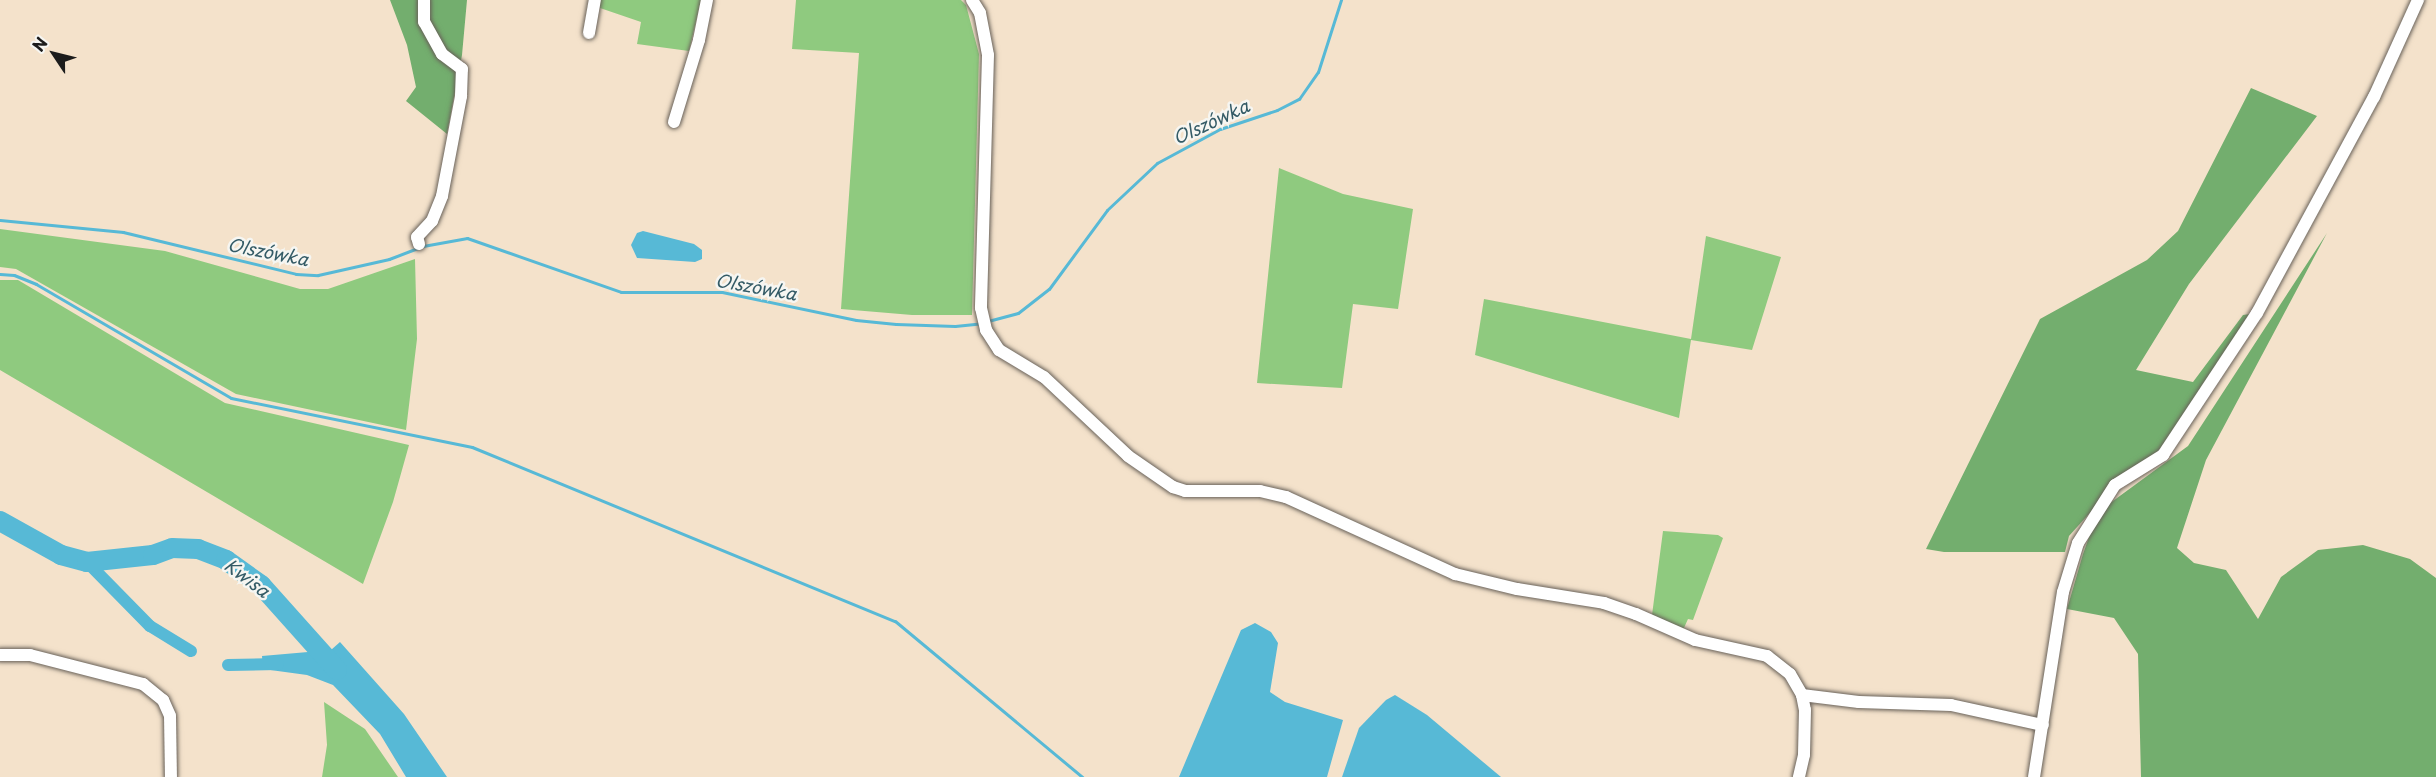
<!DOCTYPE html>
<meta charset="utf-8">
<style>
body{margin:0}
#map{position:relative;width:2436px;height:777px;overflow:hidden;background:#f4e2cb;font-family:"Playpen Sans",sans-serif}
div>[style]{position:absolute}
.green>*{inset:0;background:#8fca7f}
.forest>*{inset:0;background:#73ae6e}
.water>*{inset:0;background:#57b9d6}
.stream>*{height:3px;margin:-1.5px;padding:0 1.5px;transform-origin:1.5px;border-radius:1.5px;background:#57b9d6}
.canal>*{height:12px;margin:-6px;padding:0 6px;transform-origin:6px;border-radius:6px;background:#57b9d6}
.river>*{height:20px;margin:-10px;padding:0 10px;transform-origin:10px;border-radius:10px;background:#57b9d6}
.roads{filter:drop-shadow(0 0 2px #686159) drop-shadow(0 0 2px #686159)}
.street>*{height:12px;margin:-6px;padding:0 6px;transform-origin:6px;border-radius:6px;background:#fff}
span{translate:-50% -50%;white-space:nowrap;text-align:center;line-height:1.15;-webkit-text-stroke:5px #f6f6f2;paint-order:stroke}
.water-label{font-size:18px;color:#345b66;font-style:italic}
.north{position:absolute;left:24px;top:24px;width:60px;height:60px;-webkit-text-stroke:4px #f6f6f2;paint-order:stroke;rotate:305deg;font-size:16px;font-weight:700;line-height:24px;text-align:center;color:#1c1c1c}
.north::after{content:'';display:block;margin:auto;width:21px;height:27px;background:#1c1c1c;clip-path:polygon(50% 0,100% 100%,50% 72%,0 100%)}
</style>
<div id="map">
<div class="green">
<i style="clip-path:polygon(600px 0,701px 0,689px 51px,637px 44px,641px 22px,600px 8px)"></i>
<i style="clip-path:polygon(796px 0,961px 0,966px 5px,979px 54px,972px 315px,912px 315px,841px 309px,859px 53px,792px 49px)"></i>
<i style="clip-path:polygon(1279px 168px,1343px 194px,1413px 209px,1398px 309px,1353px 304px,1342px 388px,1257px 383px)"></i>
<i style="clip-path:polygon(0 229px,165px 251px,300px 289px,328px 289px,415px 259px,417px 339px,406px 430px,236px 394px,16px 269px,0 267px)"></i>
<i style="clip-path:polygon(1706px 236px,1781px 257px,1752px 350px,1691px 340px,1679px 418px,1475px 355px,1484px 299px,1691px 339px)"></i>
<i style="clip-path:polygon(0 280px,18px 280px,225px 403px,409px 445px,393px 502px,363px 584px,0 370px)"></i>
<i style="clip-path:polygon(1663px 531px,1718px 535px,1723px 538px,1693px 620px,1688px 619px,1683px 630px,1652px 615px)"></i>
<i style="clip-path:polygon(324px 702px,365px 729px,398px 777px,322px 777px,327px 745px)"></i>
</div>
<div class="forest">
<i style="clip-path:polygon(390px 0,467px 0,462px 55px,447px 134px,406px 101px,416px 87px,407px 45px)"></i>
<i style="clip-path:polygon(2251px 88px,2317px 116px,2189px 284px,2136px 370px,2193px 382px,2243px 315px,2257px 313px,2163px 455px,2115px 485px,2069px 536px,2065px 552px,1944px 552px,1926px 549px,2040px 319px,2147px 260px,2178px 231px)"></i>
<i style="clip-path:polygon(2327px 233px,2206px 460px,2177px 548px,2194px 563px,2226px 570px,2258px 619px,2281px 577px,2318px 550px,2363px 545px,2410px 559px,2436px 578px,2436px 777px,2141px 777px,2138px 654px,2114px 618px,2067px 609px,2083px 554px,2098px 512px,2188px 446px)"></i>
</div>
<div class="water">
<i style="clip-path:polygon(643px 231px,694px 244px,702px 250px,702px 259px,695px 262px,637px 258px,631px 245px,637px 233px)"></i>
<i style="clip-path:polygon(1255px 623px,1271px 632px,1278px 643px,1270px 692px,1285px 702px,1343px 720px,1327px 777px,1179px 777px,1241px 630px)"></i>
<i style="clip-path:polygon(340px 642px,404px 714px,447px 777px,406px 777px,380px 734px,333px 685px,307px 675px,263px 669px,262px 656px,331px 650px)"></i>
<i style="clip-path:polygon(1395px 695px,1427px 715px,1501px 777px,1342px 777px,1359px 728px,1386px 700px)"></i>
</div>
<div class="stream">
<i style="left:0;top:220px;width:124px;rotate:5.6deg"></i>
<i style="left:123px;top:232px;width:178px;rotate:13.6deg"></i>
<i style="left:296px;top:274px;width:22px;rotate:3deg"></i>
<i style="left:318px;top:275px;width:73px;rotate:-12.7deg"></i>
<i style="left:389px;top:259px;width:30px;rotate:-21deg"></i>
<i style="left:423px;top:246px;width:45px;rotate:-10.3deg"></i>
<i style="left:467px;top:238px;width:163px;rotate:19.3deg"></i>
<i style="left:621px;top:292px;width:101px"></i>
<i style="left:722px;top:292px;width:137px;rotate:11.8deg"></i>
<i style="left:856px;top:320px;width:40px;rotate:5.7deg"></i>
<i style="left:896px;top:324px;width:59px;rotate:1.9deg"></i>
<i style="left:955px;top:326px;width:27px;rotate:-6deg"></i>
<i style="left:0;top:274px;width:14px;rotate:4deg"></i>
<i style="left:14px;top:275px;width:24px;rotate:22deg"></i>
<i style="left:36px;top:284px;width:226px;rotate:30.3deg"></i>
<i style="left:231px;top:398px;width:246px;rotate:11.5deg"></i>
<i style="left:472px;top:447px;width:457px;rotate:22.4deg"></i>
<i style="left:895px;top:621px;width:244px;rotate:39.8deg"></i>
<i style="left:988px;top:321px;width:31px;rotate:-15deg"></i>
<i style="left:1018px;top:313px;width:39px;rotate:-38deg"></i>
<i style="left:1049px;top:289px;width:98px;rotate:-53.7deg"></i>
<i style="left:1107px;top:210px;width:69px;rotate:-43.2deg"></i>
<i style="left:1157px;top:163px;width:72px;rotate:-28.4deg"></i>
<i style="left:1220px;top:129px;width:60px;rotate:-18.4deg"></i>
<i style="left:1277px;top:110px;width:25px;rotate:-27deg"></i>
<i style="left:1299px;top:99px;width:33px;rotate:-55deg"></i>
<i style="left:1318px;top:72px;width:76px;rotate:-72.3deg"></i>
</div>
<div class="canal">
<i style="left:87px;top:562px;width:90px;rotate:45.5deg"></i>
<i style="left:150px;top:626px;width:48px;rotate:31.4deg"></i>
<i style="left:228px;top:665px;width:50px;rotate:-1.1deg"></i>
</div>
<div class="river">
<i style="left:0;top:521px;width:70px;rotate:29.1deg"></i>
<i style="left:61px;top:555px;width:27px;rotate:15deg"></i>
<i style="left:87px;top:562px;width:66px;rotate:-6.1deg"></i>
<i style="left:153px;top:555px;width:20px;rotate:-20deg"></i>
<i style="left:172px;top:548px;width:26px;rotate:2deg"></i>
<i style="left:198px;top:549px;width:30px;rotate:21deg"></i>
<i style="left:226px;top:560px;width:43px;rotate:35.5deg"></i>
<i style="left:261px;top:585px;width:114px;rotate:48.2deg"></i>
</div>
<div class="roads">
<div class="street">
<i style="left:972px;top:0;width:15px;rotate:58deg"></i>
<i style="left:980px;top:13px;width:43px;rotate:79.2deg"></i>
<i style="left:988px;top:55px;width:253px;rotate:91.6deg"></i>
<i style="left:981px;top:308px;width:23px;rotate:77deg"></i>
<i style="left:986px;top:330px;width:24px;rotate:57deg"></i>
<i style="left:999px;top:350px;width:52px;rotate:31deg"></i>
<i style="left:1044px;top:377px;width:115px;rotate:43.2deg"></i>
<i style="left:1128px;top:456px;width:55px;rotate:34.6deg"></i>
<i style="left:1173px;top:487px;width:13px;rotate:18deg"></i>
<i style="left:1185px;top:491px;width:75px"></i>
<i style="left:1260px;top:491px;width:27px;rotate:13deg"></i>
<i style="left:1286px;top:497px;width:186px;rotate:24.5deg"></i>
<i style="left:1455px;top:574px;width:64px;rotate:13.6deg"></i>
<i style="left:1517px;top:589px;width:88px;rotate:9.1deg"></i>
<i style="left:1604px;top:603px;width:34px;rotate:19deg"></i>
<i style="left:1636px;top:614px;width:64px;rotate:23.8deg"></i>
<i style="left:1695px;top:640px;width:74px;rotate:12.5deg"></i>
<i style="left:1767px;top:656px;width:29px;rotate:38deg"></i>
<i style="left:1790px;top:674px;width:24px;rotate:60deg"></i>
<i style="left:1802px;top:695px;width:15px;rotate:79deg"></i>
<i style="left:1805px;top:710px;width:45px;rotate:91.3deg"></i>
<i style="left:1804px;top:755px;width:23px;rotate:103deg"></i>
<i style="left:589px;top:33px;width:34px;rotate:-80deg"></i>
<i style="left:674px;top:122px;width:86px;rotate:-73deg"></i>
<i style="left:699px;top:40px;width:41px;rotate:-78.7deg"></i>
<i style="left:419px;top:244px;width:7px;rotate:-106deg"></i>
<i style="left:417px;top:237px;width:22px;rotate:-47deg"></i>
<i style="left:432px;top:221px;width:27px;rotate:-68deg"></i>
<i style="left:442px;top:196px;width:102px;rotate:-79.2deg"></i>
<i style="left:461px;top:96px;width:27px;rotate:-88deg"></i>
<i style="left:462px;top:69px;width:25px;rotate:-143deg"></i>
<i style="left:442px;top:54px;width:37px;rotate:-119deg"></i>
<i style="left:424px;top:22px;width:22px;rotate:-90deg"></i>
<i style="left:0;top:655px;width:30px"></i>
<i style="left:30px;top:655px;width:117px;rotate:14.4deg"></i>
<i style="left:143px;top:684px;width:26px;rotate:39deg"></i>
<i style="left:163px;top:700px;width:17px;rotate:66deg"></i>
<i style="left:170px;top:716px;width:61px;rotate:89.1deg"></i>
<i style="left:1802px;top:695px;width:57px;rotate:7deg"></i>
<i style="left:1859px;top:702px;width:92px;rotate:1.9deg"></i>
<i style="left:1951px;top:705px;width:94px;rotate:12.3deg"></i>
<i style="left:2034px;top:777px;width:187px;rotate:-81.1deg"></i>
<i style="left:2063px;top:592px;width:51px;rotate:-73deg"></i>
<i style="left:2078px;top:543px;width:69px;rotate:-57.5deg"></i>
<i style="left:2115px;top:485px;width:57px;rotate:-32deg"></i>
<i style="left:2163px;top:455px;width:170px;rotate:-56.5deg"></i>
<i style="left:2257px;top:313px;width:246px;rotate:-61.6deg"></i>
<i style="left:2374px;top:97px;width:107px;rotate:-65.6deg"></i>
</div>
</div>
<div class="water-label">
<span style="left:1211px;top:122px;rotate:-25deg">Olszówka</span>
<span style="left:268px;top:252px;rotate:11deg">Olszówka</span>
<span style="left:756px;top:287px;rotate:10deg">Olszówka</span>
<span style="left:247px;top:578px;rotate:37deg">Kwisa</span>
</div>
<div class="north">N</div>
</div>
